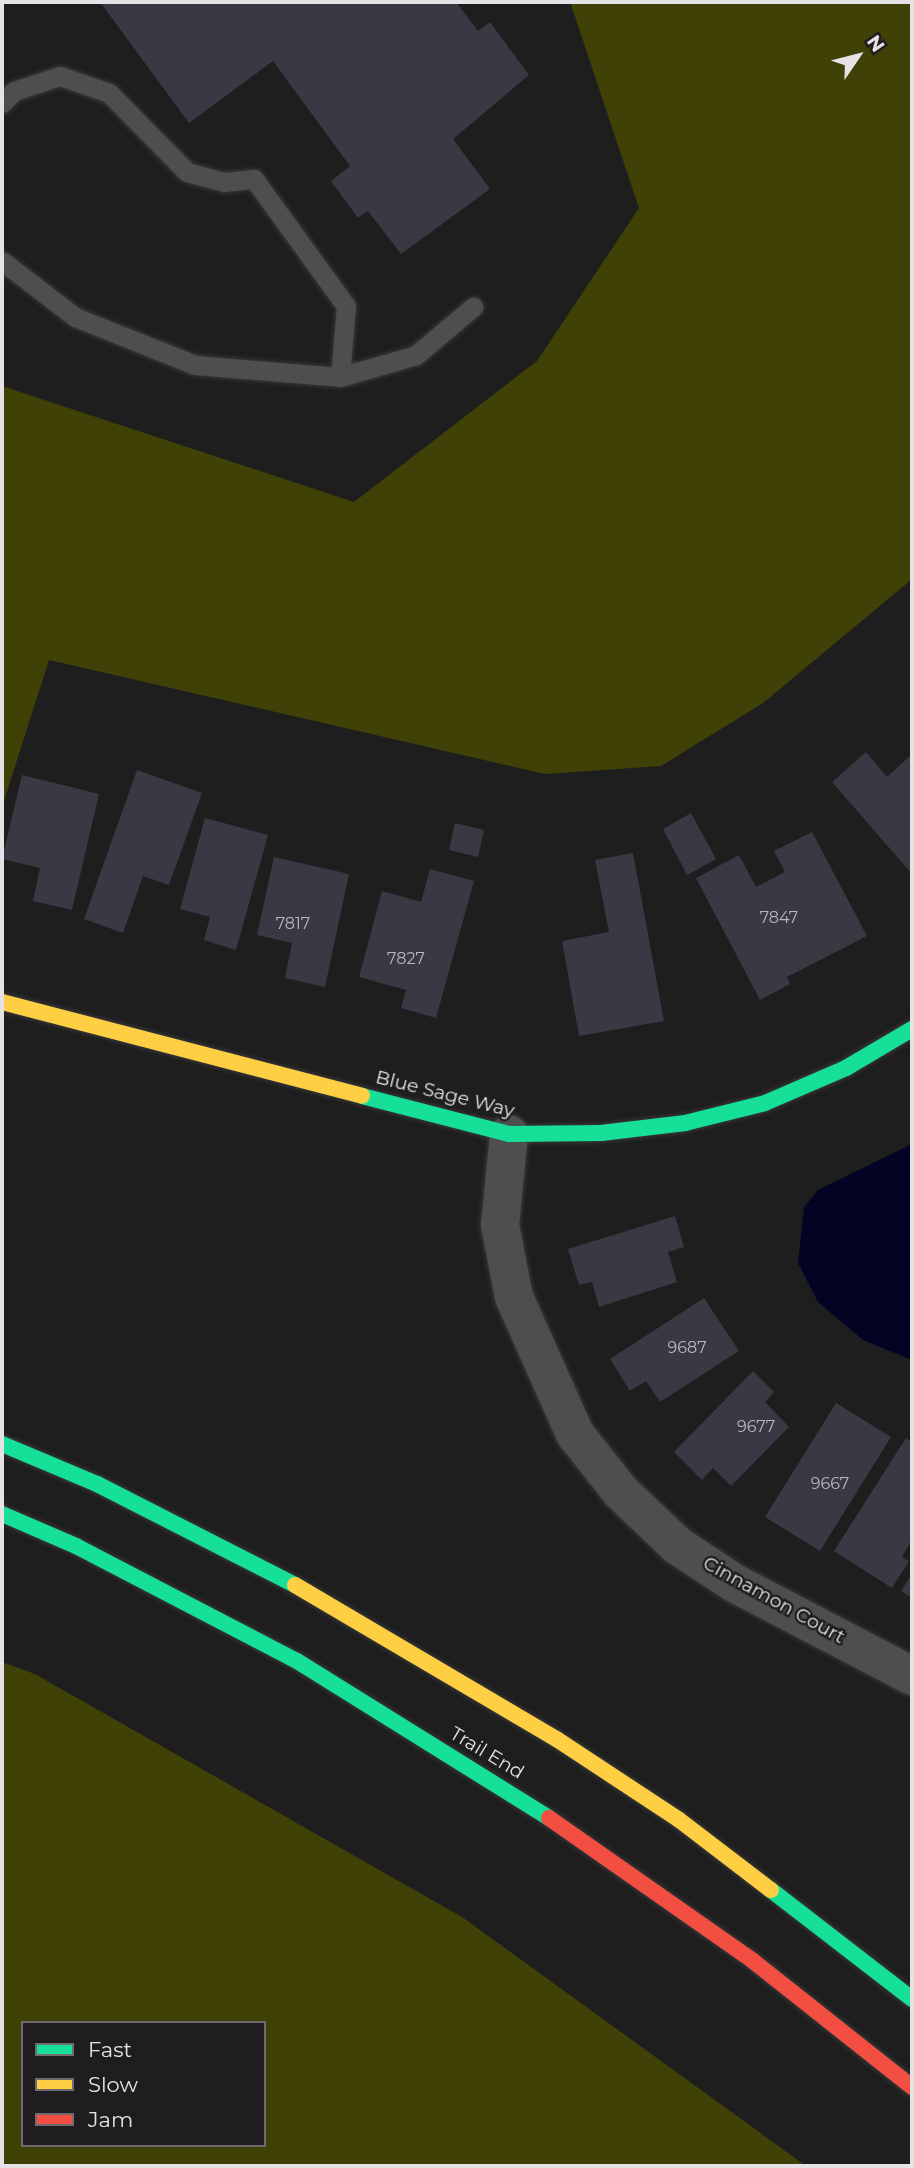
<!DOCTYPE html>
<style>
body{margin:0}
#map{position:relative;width:914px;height:2168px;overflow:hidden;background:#1e1e1e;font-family:Montserrat,sans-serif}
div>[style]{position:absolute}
.green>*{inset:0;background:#404107}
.water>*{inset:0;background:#030324}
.building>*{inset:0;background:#3b3743}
.roads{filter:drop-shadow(0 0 2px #383838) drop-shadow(0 0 2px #383838)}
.lane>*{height:19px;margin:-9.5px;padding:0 9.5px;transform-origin:9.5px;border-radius:9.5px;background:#4e4e4e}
.street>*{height:38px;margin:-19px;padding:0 19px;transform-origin:19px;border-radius:19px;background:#4e4e4e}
.fast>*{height:16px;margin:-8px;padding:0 8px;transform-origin:8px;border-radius:8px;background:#16e098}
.slow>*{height:16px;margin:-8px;padding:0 8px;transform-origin:8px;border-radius:8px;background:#ffcf43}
.jam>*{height:16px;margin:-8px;padding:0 8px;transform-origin:8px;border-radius:8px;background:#f24e42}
span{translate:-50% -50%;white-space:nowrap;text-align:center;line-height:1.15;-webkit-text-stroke:5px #1f1d1f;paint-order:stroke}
.number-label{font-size:16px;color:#bab8bc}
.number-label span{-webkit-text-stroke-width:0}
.street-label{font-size:19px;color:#e5e3e5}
.frame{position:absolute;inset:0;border:4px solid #e5e3e5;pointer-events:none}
.legend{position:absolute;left:21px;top:2021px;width:245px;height:126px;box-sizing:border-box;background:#1f1d1f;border:2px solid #6e6c6e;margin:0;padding:9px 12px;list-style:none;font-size:21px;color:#e5e3e5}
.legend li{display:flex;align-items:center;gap:14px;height:35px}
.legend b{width:35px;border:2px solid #6e6c6e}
.north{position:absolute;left:823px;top:21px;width:70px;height:70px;-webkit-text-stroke:5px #1f1d1f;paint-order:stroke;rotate:55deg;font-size:19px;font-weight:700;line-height:28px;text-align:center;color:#e5e3e5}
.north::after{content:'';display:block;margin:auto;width:24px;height:32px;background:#e5e3e5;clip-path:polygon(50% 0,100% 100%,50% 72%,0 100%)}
</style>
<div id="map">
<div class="green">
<i style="clip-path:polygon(570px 2px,912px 2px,912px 579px,763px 703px,661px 766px,545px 774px,49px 660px,2px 807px,2px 386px,354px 502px,537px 361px,639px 208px)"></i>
<i style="clip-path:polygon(evenodd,2px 1662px,35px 1674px,462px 1917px,806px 2166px,2px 2166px,2px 1662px,23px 2023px,264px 2023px,264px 2145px,23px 2145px,23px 2023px)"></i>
</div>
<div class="water">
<i style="clip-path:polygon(912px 1144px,912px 1360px,863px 1340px,818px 1302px,798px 1263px,804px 1207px,818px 1190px)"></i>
</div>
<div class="building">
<i style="clip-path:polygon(100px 2px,456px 2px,478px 31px,490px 22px,529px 75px,453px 139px,490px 189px,401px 254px,368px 211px,358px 218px,331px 181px,350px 166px,273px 61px,189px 123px)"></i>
<i style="clip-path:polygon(866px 752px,887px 777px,912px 754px,912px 874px,832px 782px)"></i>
<i style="clip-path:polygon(137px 770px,202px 793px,169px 885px,143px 876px,123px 933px,84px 919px)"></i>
<i style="clip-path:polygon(22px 775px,99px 794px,72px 910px,33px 901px,40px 868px,2px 859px)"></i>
<i style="clip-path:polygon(691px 813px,716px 859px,687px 875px,663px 829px)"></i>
<i style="clip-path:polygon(205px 818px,268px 835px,236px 950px,204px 940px,210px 917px,180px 909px)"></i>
<i style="clip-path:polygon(455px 823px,484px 830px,478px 857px,449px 850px)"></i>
<i style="clip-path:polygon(812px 832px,867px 936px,787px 977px,790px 984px,760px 1000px,696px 878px,739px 855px,756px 887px,785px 872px,774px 851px)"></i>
<i style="clip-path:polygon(633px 853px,664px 1021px,579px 1036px,562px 941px,609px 932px,595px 860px)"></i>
<i style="clip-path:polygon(274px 857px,349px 874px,325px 987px,285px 978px,292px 943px,257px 935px)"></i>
<i style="clip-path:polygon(430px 869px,474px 881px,436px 1018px,401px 1008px,406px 990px,359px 977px,382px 891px,421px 902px)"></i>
<i style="clip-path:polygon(675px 1216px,684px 1247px,668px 1252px,677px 1282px,599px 1307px,592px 1282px,579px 1285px,568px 1249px)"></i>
<i style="clip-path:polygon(704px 1298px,739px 1351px,660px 1402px,646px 1381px,630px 1391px,610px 1359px)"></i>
<i style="clip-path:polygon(753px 1371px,774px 1392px,765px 1402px,789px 1427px,731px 1486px,713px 1468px,702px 1480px,674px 1452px)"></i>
<i style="clip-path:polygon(836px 1403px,891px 1437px,820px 1551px,765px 1517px)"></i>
<i style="clip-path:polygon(906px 1438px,912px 1442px,912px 1540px,902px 1557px,909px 1561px,892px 1588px,834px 1551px)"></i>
<i style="clip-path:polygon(912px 1574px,912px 1598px,901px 1591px)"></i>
</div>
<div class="roads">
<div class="lane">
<i style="left:2px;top:103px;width:17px;rotate:-45deg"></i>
<i style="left:14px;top:91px;width:48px;rotate:-18.1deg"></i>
<i style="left:60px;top:76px;width:52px;rotate:19.1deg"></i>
<i style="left:109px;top:93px;width:111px;rotate:45.4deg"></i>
<i style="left:187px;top:172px;width:38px;rotate:15deg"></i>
<i style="left:224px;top:182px;width:30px;rotate:-6deg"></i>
<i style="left:254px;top:179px;width:157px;rotate:54.1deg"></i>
<i style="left:346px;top:306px;width:71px;rotate:94.8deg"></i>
<i style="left:2px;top:261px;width:92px;rotate:37.5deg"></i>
<i style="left:75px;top:317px;width:129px;rotate:21.8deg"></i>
<i style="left:195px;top:365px;width:145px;rotate:4.7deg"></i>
<i style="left:340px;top:377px;width:79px;rotate:-16.1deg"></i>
<i style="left:416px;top:355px;width:75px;rotate:-40.1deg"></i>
</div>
<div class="street">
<i style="left:509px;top:1134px;width:91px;rotate:95.6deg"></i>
<i style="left:500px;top:1225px;width:73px;rotate:79deg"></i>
<i style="left:514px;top:1297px;width:150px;rotate:66deg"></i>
<i style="left:575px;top:1434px;width:74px;rotate:51.6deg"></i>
<i style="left:621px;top:1492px;width:79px;rotate:43.5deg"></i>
<i style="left:678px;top:1546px;width:69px;rotate:33.2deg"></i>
<i style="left:736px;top:1584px;width:199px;rotate:27.6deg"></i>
</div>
<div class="fast">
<i style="left:362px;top:1096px;width:152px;rotate:14.5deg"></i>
<i style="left:509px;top:1134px;width:92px;rotate:-0.6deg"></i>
<i style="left:601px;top:1133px;width:85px;rotate:-6.8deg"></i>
<i style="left:685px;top:1123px;width:82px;rotate:-14deg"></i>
<i style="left:765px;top:1103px;width:88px;rotate:-23.4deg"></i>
<i style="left:846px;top:1068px;width:77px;rotate:-30.6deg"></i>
<i style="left:2px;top:1444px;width:103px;rotate:22.8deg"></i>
<i style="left:97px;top:1484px;width:222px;rotate:27deg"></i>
<i style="left:2px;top:1514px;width:81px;rotate:23.4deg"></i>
<i style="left:76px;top:1546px;width:249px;rotate:27.5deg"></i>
<i style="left:297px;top:1661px;width:297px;rotate:31.9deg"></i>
<i style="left:771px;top:1890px;width:178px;rotate:37.7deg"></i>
</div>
<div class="slow">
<i style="left:2px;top:1002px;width:372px;rotate:14.6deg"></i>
<i style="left:295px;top:1585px;width:305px;rotate:30.5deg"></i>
<i style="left:558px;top:1740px;width:144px;rotate:33.4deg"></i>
<i style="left:678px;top:1819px;width:117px;rotate:37.4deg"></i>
</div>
<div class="jam">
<i style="left:549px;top:1818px;width:249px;rotate:35deg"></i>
<i style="left:753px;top:1961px;width:203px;rotate:38.4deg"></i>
</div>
</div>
<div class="number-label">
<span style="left:779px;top:918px">7847</span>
<span style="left:293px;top:924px">7817</span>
<span style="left:406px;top:959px">7827</span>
<span style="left:687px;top:1348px">9687</span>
<span style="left:756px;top:1427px">9677</span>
<span style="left:830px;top:1484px">9667</span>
</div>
<div class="street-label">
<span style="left:445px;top:1094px;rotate:14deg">Blue Sage Way</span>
<span style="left:774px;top:1600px;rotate:29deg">Cinnamon Court</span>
<span style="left:487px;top:1753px;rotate:31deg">Trail End</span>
</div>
<div class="frame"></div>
<ul class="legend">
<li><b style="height:9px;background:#16e098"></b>Fast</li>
<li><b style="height:9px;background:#ffcf43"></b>Slow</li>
<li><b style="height:9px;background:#f24e42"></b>Jam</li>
</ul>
<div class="north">N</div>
</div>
